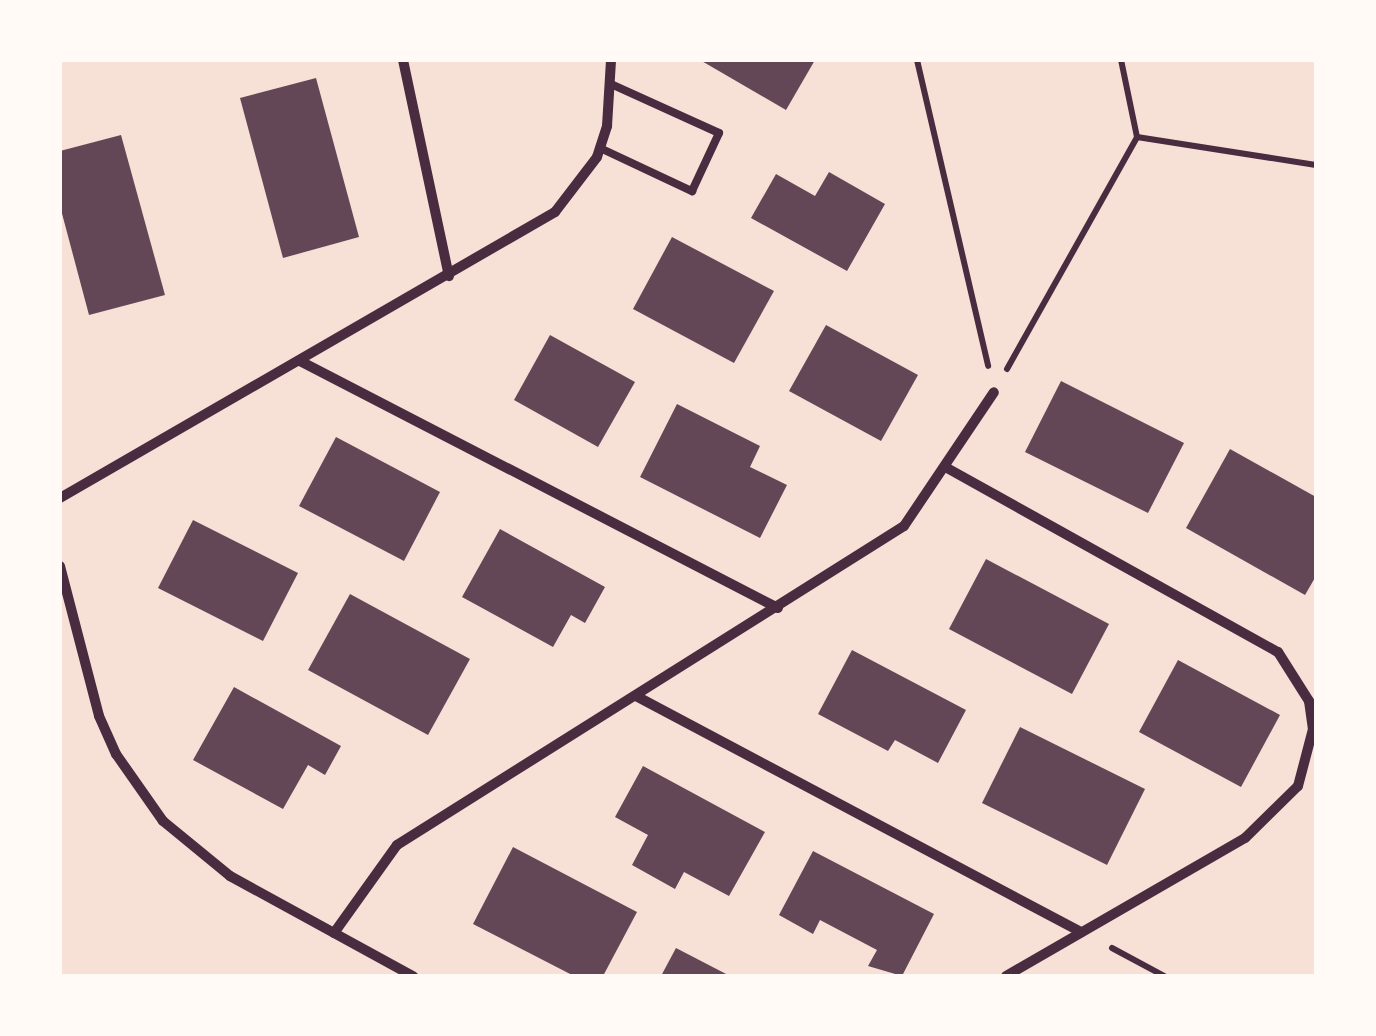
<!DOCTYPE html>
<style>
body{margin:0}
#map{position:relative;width:1376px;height:1036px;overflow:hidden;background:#f7e1d7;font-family:"Varela Round",sans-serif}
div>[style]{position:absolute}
.building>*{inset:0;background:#644757}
.path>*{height:6px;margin:-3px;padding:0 3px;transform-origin:3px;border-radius:3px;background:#4a2c40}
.service>*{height:8px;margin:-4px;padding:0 4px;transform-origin:4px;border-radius:4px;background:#4a2c40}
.minor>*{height:10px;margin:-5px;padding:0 5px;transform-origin:5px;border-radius:5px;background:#4a2c40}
span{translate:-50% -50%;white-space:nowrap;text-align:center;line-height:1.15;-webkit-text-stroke:8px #fffaf5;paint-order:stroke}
.frame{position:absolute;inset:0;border:62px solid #fffaf5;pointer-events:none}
</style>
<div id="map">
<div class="building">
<i style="clip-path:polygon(700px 60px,815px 60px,786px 110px)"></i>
<i style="clip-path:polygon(316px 78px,359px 237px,283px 258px,240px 98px)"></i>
<i style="clip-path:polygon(121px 135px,165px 295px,89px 315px,60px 206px,60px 151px)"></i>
<i style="clip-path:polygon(829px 172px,885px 204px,847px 271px,751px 218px,776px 174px,815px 196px)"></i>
<i style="clip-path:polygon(672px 237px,774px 291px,734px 363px,633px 309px)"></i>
<i style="clip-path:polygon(826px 325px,918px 375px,881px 441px,789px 391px)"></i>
<i style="clip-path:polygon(550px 335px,635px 382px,598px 447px,514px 400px)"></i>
<i style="clip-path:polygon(1061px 381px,1184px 443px,1148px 513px,1025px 452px)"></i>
<i style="clip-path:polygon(677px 404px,760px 446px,750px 467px,787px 485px,760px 538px,640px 477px)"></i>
<i style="clip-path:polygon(336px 437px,440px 492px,404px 561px,299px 506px)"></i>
<i style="clip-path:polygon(1230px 449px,1316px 497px,1316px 576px,1305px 595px,1186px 528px)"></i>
<i style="clip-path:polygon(193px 520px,298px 573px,263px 641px,158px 588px)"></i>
<i style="clip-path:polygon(500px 529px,605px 587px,585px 623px,571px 615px,553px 647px,462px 597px)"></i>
<i style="clip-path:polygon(986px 559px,1109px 624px,1072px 694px,949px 629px)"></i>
<i style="clip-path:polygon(350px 594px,470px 659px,428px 735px,308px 670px)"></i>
<i style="clip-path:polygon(852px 650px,966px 710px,938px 763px,895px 740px,888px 751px,818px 714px)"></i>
<i style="clip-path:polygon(1178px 660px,1280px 715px,1241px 787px,1139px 732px)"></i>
<i style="clip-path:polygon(234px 687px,341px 746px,325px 775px,308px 765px,283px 809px,193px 760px)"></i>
<i style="clip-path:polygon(1020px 727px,1145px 789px,1107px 865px,982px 803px)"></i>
<i style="clip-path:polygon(643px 766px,765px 832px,729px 896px,684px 872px,675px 889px,632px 865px,648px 835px,615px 817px)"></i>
<i style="clip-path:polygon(513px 847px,637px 912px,603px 976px,574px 976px,473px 924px)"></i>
<i style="clip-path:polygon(813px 851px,934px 914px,902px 976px,868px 966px,877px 950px,820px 920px,813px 934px,779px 915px)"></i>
<i style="clip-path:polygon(676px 948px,730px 976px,661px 976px)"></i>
</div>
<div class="path">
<i style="left:917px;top:60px;width:314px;rotate:76.9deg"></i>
<i style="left:1137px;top:137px;width:181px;rotate:8.9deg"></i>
<i style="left:1007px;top:369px;width:266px;rotate:-60.7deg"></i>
<i style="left:1137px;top:137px;width:79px;rotate:-101.7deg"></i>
<i style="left:1112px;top:948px;width:59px;rotate:28.3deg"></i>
</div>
<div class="service">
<i style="left:600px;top:148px;width:102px;rotate:25.1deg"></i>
<i style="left:692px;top:191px;width:64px;rotate:-65deg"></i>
<i style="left:719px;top:133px;width:119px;rotate:-155.6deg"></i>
</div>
<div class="minor">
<i style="left:403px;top:60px;width:221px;rotate:78deg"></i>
<i style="left:300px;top:361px;width:538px;rotate:27.33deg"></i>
<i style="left:947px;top:468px;width:379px;rotate:29.1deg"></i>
<i style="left:1278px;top:652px;width:58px;rotate:57.7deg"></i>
<i style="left:1309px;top:701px;width:28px;rotate:82deg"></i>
<i style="left:1313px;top:729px;width:59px;rotate:104.7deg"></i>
<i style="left:1298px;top:786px;width:74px;rotate:135.5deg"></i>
<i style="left:1245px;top:838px;width:276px;rotate:150deg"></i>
<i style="left:60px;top:498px;width:572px;rotate:-30.02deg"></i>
<i style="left:555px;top:212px;width:69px;rotate:-52.6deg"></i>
<i style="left:597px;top:157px;width:33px;rotate:-72deg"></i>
<i style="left:607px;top:126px;width:66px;rotate:-86.5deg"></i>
<i style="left:60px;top:566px;width:155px;rotate:75.4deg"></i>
<i style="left:99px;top:716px;width:42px;rotate:65.9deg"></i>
<i style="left:116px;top:754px;width:82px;rotate:55deg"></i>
<i style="left:163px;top:821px;width:87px;rotate:39.4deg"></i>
<i style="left:230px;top:876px;width:209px;rotate:28.7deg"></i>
<i style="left:636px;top:696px;width:504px;rotate:27.94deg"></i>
<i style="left:334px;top:933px;width:108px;rotate:-54.4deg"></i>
<i style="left:397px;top:845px;width:599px;rotate:-32.18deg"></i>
<i style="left:904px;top:526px;width:161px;rotate:-56.1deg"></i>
</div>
<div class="frame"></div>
</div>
